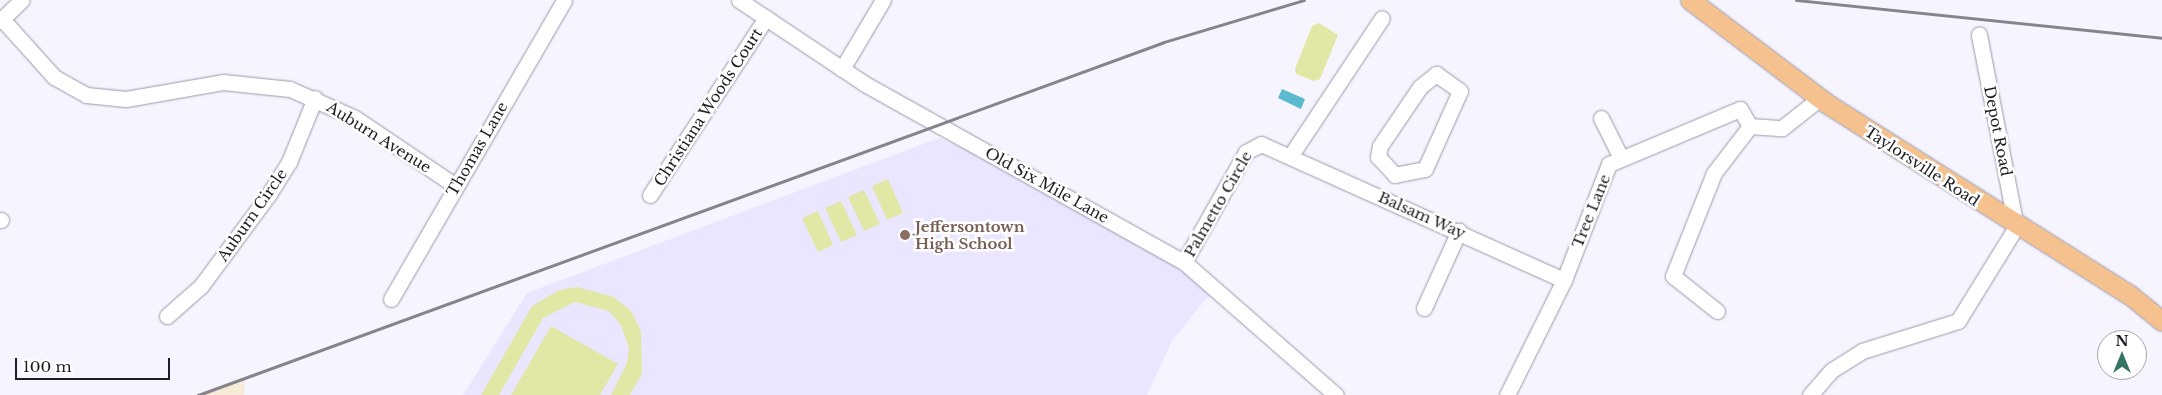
<!DOCTYPE html>
<style>
body{margin:0}
#map{position:relative;width:2162px;height:395px;overflow:hidden;background:#f6f5ff;font-family:"Libre Baskerville",serif}
div>[style]{position:absolute}
.commercial>*{inset:0;background:#f5ebd6}
.built>*{inset:0;background:#eae6ff}
.green>*{inset:0;background:#e1e7a5}
.water>*{inset:0;background:#5cbace}
.roads{filter:drop-shadow(0 0 1px #9b98a8) drop-shadow(0 0 1px #9b98a8)}
.minor>*{height:15px;margin:-7.5px;padding:0 7.5px;transform-origin:7.5px;border-radius:7.5px;background:#fff}
.major>*{height:19px;margin:-9.5px;padding:0 9.5px;transform-origin:9.5px;border-radius:9.5px;background:#f5c28f}
.rail>*{height:3px;margin:-1.5px;padding:0 1.5px;transform-origin:1.5px;border-radius:1.5px;background:#85848c}
.dots>*{width:14px;height:14px;translate:-50% -50%;box-sizing:border-box;border:2px solid #fff;border-radius:50%}
span{translate:-50% -50%;white-space:nowrap;text-align:center;line-height:1.15;-webkit-text-stroke:5px #fff;paint-order:stroke}
.street-label{font-size:15px;color:#1d1c22}
.education-label{font-size:15px;color:#785e54;font-weight:700}
.left{translate:0 -50%;text-align:left}
.north{position:absolute;left:2097px;top:330px;width:50px;height:50px;box-sizing:border-box;background:#fff;border:1px solid #a5a4a7;border-radius:50%;rotate:0deg;font-size:14px;font-weight:700;line-height:20px;text-align:center;color:#1d1c22}
.north::after{content:'';display:block;margin:auto;width:18px;height:22px;background:#337464;clip-path:polygon(50% 0,100% 100%,50% 72%,0 100%)}
.scale{position:absolute;left:15px;top:358px;width:155px;height:22px;box-sizing:border-box;border:2px solid #1d1c22;border-top:0;padding-left:6px;font-size:15px;line-height:18px;white-space:nowrap;color:#1d1c22;-webkit-text-stroke:4px #fff;paint-order:stroke}
</style>
<div id="map">
<div class="commercial">
<i style="clip-path:polygon(245px 378px,244px 395px,198px 395px)"></i>
</div>
<div class="built">
<i style="clip-path:polygon(939px 138px,1042px 183px,1215px 288px,1172px 341px,1147px 395px,463px 395px,527px 293px)"></i>
</div>
<div class="green">
<i style="clip-path:polygon(1319px 23px,1338px 35px,1320px 79px,1314px 81px,1296px 74px,1295px 69px,1312px 26px)"></i>
<i style="clip-path:polygon(888px 179px,903px 213px,887px 220px,872px 186px)"></i>
<i style="clip-path:polygon(864px 190px,880px 224px,864px 231px,848px 197px)"></i>
<i style="clip-path:polygon(841px 201px,857px 235px,841px 242px,825px 208px)"></i>
<i style="clip-path:polygon(818px 211px,833px 245px,818px 252px,802px 218px)"></i>
<i style="clip-path:polygon(577px 287px,614px 297px,631px 311px,641px 331px,642px 374px,630px 395px,611px 395px,627px 363px,629px 348px,621px 325px,609px 311px,575px 302px,543px 318px,499px 395px,481px 395px,532px 306px,559px 290px)"></i>
<i style="clip-path:polygon(551px 326px,618px 364px,600px 395px,511px 395px)"></i>
</div>
<div class="water">
<i style="clip-path:polygon(1282px 89px,1305px 99px,1301px 109px,1278px 98px)"></i>
</div>
<div class="roads">
<div class="minor">
<i style="left:739px;top:0;width:151px;rotate:33.7deg"></i>
<i style="left:865px;top:84px;width:365px;rotate:29.2deg"></i>
<i style="left:1184px;top:262px;width:202px;rotate:41.2deg"></i>
<i style="left:2px;top:19px;width:78px;rotate:48.1deg"></i>
<i style="left:54px;top:77px;width:37px;rotate:29deg"></i>
<i style="left:86px;top:95px;width:40px;rotate:5.7deg"></i>
<i style="left:126px;top:99px;width:98px;rotate:-9.9deg"></i>
<i style="left:223px;top:82px;width:67px;rotate:6deg"></i>
<i style="left:290px;top:89px;width:71px;rotate:24deg"></i>
<i style="left:355px;top:118px;width:122px;rotate:34deg"></i>
<i style="left:0;top:21px;width:30px;rotate:-44deg"></i>
<i style="left:842px;top:69px;width:80px;rotate:-59.3deg"></i>
<i style="left:1436px;top:74px;width:29px;rotate:35deg"></i>
<i style="left:1460px;top:91px;width:85px;rotate:114.2deg"></i>
<i style="left:1425px;top:169px;width:31px;rotate:169deg"></i>
<i style="left:1395px;top:175px;width:25px;rotate:-133deg"></i>
<i style="left:1378px;top:157px;width:11px;rotate:-80deg"></i>
<i style="left:1380px;top:146px;width:71px;rotate:-55.9deg"></i>
<i style="left:1420px;top:87px;width:21px;rotate:-39deg"></i>
<i style="left:1601px;top:118px;width:45px;rotate:63.4deg"></i>
<i style="left:1291px;top:155px;width:164px;rotate:-56.4deg"></i>
<i style="left:650px;top:195px;width:212px;rotate:-56.8deg"></i>
<i style="left:0;top:220px;width:1px"></i>
<i style="left:1184px;top:262px;width:126px;rotate:-60.6deg"></i>
<i style="left:1246px;top:152px;width:17px;rotate:-28deg"></i>
<i style="left:1261px;top:144px;width:332px;rotate:24.2deg"></i>
<i style="left:391px;top:299px;width:345px;rotate:-59.9deg"></i>
<i style="left:1424px;top:308px;width:85px;rotate:-65.6deg"></i>
<i style="left:1717px;top:311px;width:56px;rotate:-141.5deg"></i>
<i style="left:1673px;top:276px;width:111px;rotate:-68.3deg"></i>
<i style="left:1714px;top:173px;width:59px;rotate:-52.5deg"></i>
<i style="left:167px;top:316px;width:45px;rotate:-41.4deg"></i>
<i style="left:201px;top:286px;width:114px;rotate:-53.5deg"></i>
<i style="left:269px;top:194px;width:38px;rotate:-58deg"></i>
<i style="left:289px;top:162px;width:69px;rotate:-67.9deg"></i>
<i style="left:1507px;top:395px;width:128px;rotate:-63.6deg"></i>
<i style="left:1564px;top:280px;width:124px;rotate:-68.8deg"></i>
<i style="left:1609px;top:164px;width:142px;rotate:-22.8deg"></i>
<i style="left:1740px;top:109px;width:20px;rotate:60deg"></i>
<i style="left:1750px;top:126px;width:32px;rotate:4deg"></i>
<i style="left:1782px;top:128px;width:48px;rotate:-38.3deg"></i>
<i style="left:1810px;top:395px;width:33px;rotate:-49deg"></i>
<i style="left:1832px;top:370px;width:36px;rotate:-32deg"></i>
<i style="left:1862px;top:351px;width:101px;rotate:-17.4deg"></i>
<i style="left:1958px;top:321px;width:110px;rotate:-58.3deg"></i>
<i style="left:2016px;top:227px;width:196px;rotate:-100.9deg"></i>
</div>
<div class="major">
<i style="left:1690px;top:0;width:171px;rotate:37.1deg"></i>
<i style="left:1826px;top:103px;width:360px;rotate:32.3deg"></i>
<i style="left:2130px;top:295px;width:41px;rotate:39.1deg"></i>
</div>
</div>
<div class="rail">
<i style="left:1796px;top:0;width:368px;rotate:5.9deg"></i>
<i style="left:198px;top:395px;width:1028px;rotate:-20.07deg"></i>
<i style="left:1164px;top:42px;width:146px;rotate:-16.7deg"></i>
</div>
<div class="dots">
<i style="left:905px;top:235px;background:#8d6e63"></i>
</div>
<div class="street-label">
<span style="left:708px;top:107px;rotate:-57deg">Christiana Woods Court</span>
<span style="left:1998px;top:131px;rotate:79deg">Depot Road</span>
<span style="left:379px;top:137px;rotate:32deg">Auburn Avenue</span>
<span style="left:477px;top:149px;rotate:-60deg">Thomas Lane</span>
<span style="left:1922px;top:166px;rotate:33deg">Taylorsville Road</span>
<span style="left:1047px;top:185px;rotate:29deg">Old Six Mile Lane</span>
<span style="left:1218px;top:204px;rotate:-60deg">Palmetto Circle</span>
<span style="left:1591px;top:211px;rotate:-68deg">Tree Lane</span>
<span style="left:252px;top:215px;rotate:-55deg">Auburn Circle</span>
<span style="left:1422px;top:215px;rotate:24deg">Balsam Way</span>
</div>
<div class="education-label">
<span class="left" style="left:915px;top:235px">Jeffersontown<br>High School</span>
</div>
<div class="north">N</div>
<div class="scale">100 m</div>
</div>
